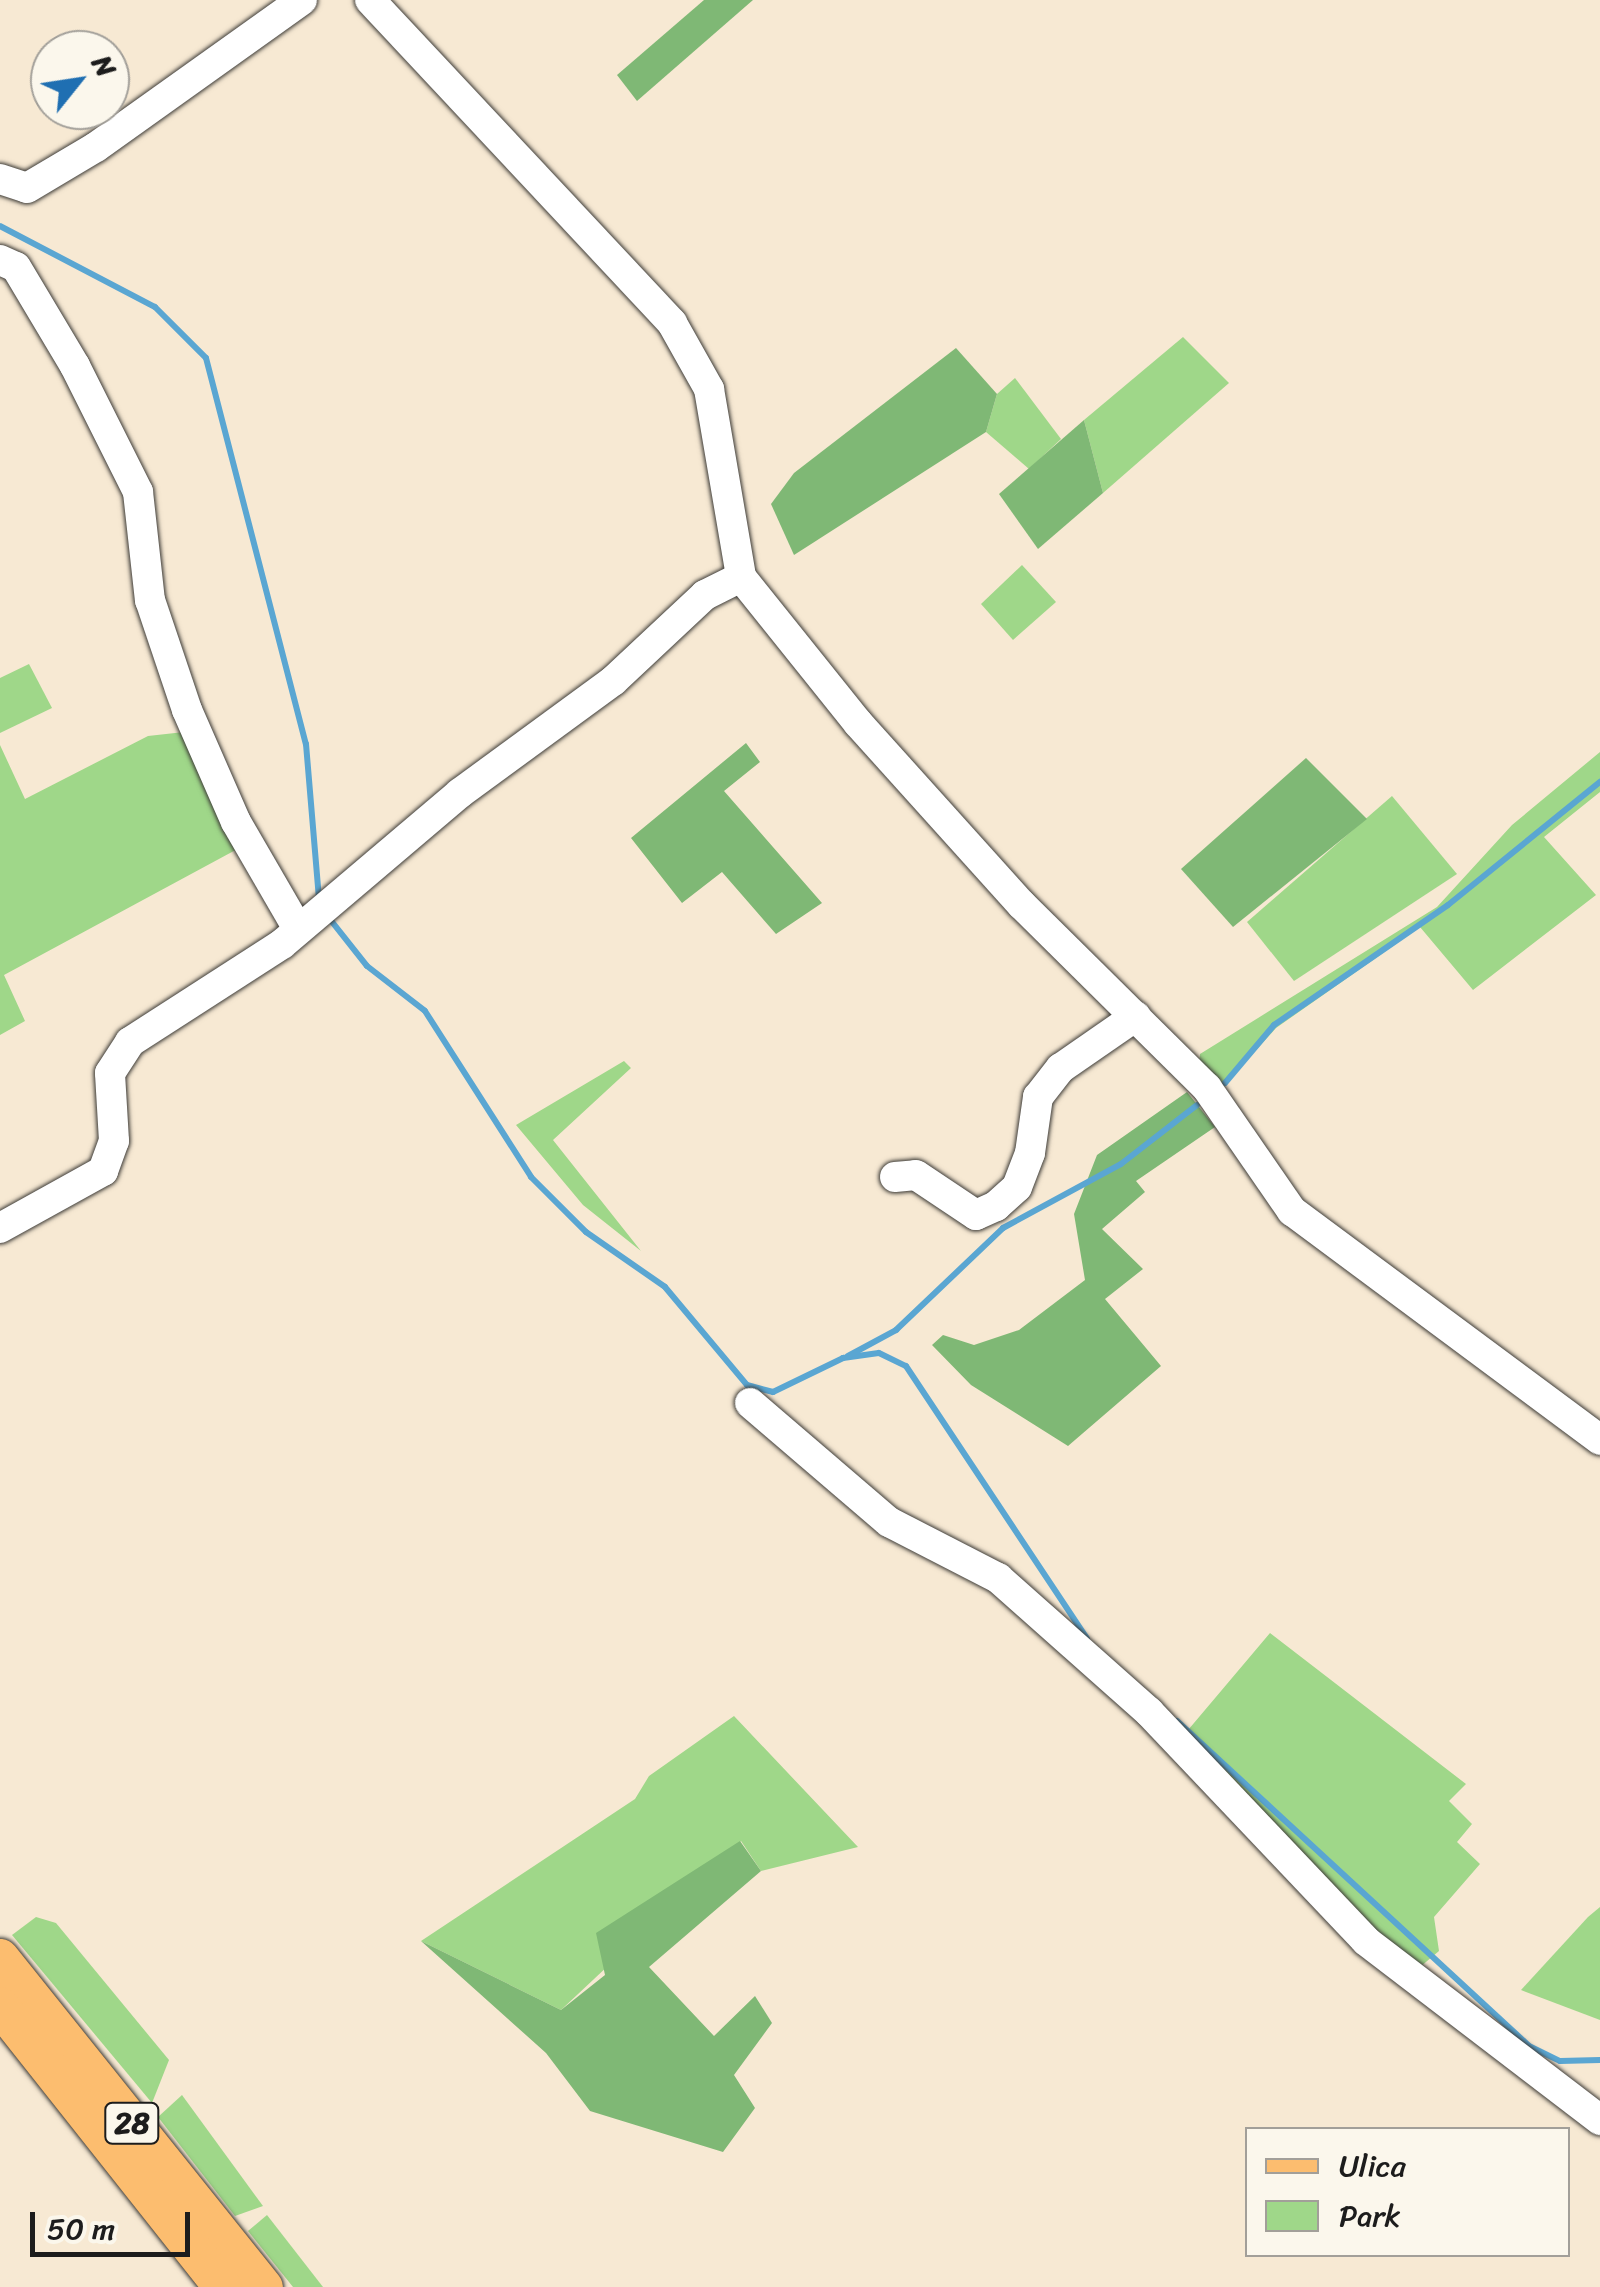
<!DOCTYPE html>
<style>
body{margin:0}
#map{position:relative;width:1600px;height:2287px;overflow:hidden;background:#f7e9d3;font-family:Sriracha,sans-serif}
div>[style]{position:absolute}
.green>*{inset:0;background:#9fd789}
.forest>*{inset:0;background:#7fb875}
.stream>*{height:6px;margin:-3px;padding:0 3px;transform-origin:3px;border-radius:3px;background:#5aa6d2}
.roads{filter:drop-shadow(0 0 2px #3d3b37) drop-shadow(0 0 2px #3d3b37)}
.minor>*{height:30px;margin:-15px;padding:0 15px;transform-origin:15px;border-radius:15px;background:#fff}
.major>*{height:38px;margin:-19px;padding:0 19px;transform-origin:19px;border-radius:19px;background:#fcbd6f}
span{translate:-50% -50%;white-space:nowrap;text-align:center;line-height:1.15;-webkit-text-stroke:9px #fbf7ec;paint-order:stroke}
.shield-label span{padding:2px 8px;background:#fbf7ec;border:2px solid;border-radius:8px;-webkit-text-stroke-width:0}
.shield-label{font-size:30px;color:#1c1c1c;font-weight:700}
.legend{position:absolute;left:1245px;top:2127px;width:325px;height:130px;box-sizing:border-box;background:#fbf7ec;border:2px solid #a29f99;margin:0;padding:12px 18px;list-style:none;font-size:30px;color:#1c1c1c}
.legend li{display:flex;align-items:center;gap:20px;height:50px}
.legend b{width:50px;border:2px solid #a29f99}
.north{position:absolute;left:30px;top:30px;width:100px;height:100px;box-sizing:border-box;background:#fbf7ec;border:2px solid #a29f99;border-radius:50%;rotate:60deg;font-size:28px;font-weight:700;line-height:40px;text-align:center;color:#1c1c1c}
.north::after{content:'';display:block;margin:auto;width:35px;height:45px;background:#1f6fb2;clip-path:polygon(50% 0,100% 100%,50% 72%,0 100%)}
.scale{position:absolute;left:30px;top:2212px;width:160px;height:45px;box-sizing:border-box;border:5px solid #1c1c1c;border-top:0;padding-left:12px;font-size:30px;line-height:35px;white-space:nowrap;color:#1c1c1c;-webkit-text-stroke:8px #fbf7ec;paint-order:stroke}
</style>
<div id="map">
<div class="green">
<i style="clip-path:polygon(1183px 337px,1229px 383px,1103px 493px,1084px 420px)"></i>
<i style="clip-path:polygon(1015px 378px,1061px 439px,1029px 469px,986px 432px,997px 394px)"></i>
<i style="clip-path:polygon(1022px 565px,1056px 602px,1013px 640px,981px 604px)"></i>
<i style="clip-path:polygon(29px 664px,52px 708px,0 733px,0 678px)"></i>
<i style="clip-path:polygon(184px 732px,243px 846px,4px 975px,25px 1021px,0 1035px,0 745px,25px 799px,148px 736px)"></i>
<i style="clip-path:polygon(1600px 752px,1600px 792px,1544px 837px,1596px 895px,1473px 990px,1420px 927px,1276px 1028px,1220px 1090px,1199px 1065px,1200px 1054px,1437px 907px,1512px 825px)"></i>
<i style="clip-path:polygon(1392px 796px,1457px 874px,1294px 981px,1247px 922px)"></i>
<i style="clip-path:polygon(624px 1061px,631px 1068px,553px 1140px,641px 1251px,583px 1205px,516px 1125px)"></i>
<i style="clip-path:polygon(1270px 1633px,1466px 1784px,1449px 1801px,1472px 1824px,1457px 1842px,1480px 1864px,1434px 1917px,1439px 1951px,1420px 1967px,1404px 1963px,1183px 1736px)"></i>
<i style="clip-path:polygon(734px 1716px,858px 1847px,761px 1871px,741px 1841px,561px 2010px,421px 1941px,635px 1799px,649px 1776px)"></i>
<i style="clip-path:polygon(1600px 1907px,1600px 2020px,1521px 1990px,1588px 1917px)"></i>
<i style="clip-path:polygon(36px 1917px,56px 1923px,169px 2060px,152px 2103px,12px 1935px)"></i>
<i style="clip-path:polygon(182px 2095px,263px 2206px,235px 2216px,158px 2117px)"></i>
<i style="clip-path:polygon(267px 2215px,323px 2287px,293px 2287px,248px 2231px)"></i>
</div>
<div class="forest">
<i style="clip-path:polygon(704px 0,753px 0,637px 101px,617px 75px)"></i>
<i style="clip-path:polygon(956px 348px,997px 394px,986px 432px,794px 555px,771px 504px,794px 473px)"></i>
<i style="clip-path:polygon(1084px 420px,1103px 493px,1038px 549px,999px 494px)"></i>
<i style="clip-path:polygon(746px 743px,760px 762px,724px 791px,822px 903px,776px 934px,722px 872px,682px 903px,631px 838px)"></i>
<i style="clip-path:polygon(1306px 758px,1367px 819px,1233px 927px,1181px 869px)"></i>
<i style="clip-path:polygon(1187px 1092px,1215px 1127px,1136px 1181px,1145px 1192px,1102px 1229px,1143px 1269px,1105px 1299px,1161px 1366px,1068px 1446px,971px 1385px,932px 1345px,943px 1335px,974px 1345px,1019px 1330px,1085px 1280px,1074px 1214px,1097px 1155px)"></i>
<i style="clip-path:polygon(740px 1841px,761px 1871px,649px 1967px,714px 2036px,755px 1996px,772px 2023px,734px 2075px,755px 2108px,723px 2152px,590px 2111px,546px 2053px,421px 1941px,561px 2010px,605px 1975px,596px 1933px)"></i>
</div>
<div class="stream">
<i style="left:0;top:226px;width:175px;rotate:27.6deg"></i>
<i style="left:155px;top:307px;width:72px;rotate:45deg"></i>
<i style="left:206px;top:358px;width:399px;rotate:75.5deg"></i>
<i style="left:306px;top:744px;width:155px;rotate:85.2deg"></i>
<i style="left:329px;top:918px;width:61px;rotate:51.6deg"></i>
<i style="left:367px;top:966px;width:73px;rotate:37.8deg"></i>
<i style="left:425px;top:1011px;width:197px;rotate:57.4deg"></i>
<i style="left:531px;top:1177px;width:78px;rotate:45deg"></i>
<i style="left:586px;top:1232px;width:96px;rotate:34.8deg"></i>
<i style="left:665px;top:1287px;width:128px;rotate:50.1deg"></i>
<i style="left:747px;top:1385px;width:27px;rotate:15deg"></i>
<i style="left:773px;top:1392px;width:78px;rotate:-25.9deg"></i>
<i style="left:843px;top:1358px;width:36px;rotate:-8deg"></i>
<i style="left:879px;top:1353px;width:30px;rotate:26deg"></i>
<i style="left:906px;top:1366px;width:327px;rotate:56.4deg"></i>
<i style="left:1225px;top:1083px;width:76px;rotate:-49.8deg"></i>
<i style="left:1274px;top:1025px;width:211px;rotate:-34.6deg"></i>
<i style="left:1448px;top:905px;width:196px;rotate:-39deg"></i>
<i style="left:848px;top:1356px;width:55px;rotate:-28.4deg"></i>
<i style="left:896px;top:1330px;width:148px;rotate:-43.6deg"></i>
<i style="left:1003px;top:1228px;width:134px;rotate:-28.5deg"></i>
<i style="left:1121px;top:1164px;width:96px;rotate:-37.8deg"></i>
<i style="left:1177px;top:1721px;width:479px;rotate:42.7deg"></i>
<i style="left:1529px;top:2046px;width:34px;rotate:26deg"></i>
<i style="left:1560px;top:2061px;width:40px;rotate:-1.4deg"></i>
</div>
<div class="roads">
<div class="minor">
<i style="left:370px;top:0;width:442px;rotate:46.9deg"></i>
<i style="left:672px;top:323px;width:76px;rotate:60.7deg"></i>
<i style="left:709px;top:389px;width:191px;rotate:80.3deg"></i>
<i style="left:741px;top:577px;width:187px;rotate:51.3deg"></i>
<i style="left:858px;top:723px;width:245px;rotate:48deg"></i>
<i style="left:1022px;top:905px;width:260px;rotate:44.7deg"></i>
<i style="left:1207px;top:1088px;width:150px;rotate:55.4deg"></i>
<i style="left:1292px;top:1211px;width:384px;rotate:36.6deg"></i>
<i style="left:0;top:179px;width:28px;rotate:18deg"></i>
<i style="left:27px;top:188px;width:80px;rotate:-30.7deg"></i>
<i style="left:96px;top:147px;width:253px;rotate:-35.5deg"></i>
<i style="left:0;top:260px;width:17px;rotate:24deg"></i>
<i style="left:16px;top:267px;width:115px;rotate:59.2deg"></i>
<i style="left:75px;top:366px;width:141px;rotate:63.4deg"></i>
<i style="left:138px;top:492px;width:109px;rotate:83.7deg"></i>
<i style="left:150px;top:600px;width:116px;rotate:71.4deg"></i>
<i style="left:187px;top:710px;width:122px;rotate:66.4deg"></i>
<i style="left:236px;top:822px;width:124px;rotate:59.9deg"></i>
<i style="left:895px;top:1177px;width:21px;rotate:-5deg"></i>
<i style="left:916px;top:1175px;width:72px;rotate:33.7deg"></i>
<i style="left:976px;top:1215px;width:22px;rotate:-24deg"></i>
<i style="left:996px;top:1206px;width:28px;rotate:-42deg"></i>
<i style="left:1017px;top:1187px;width:36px;rotate:-69deg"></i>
<i style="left:1030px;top:1153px;width:57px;rotate:-81.9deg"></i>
<i style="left:1038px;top:1097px;width:37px;rotate:-52deg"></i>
<i style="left:1061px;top:1068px;width:91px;rotate:-34.7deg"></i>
<i style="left:0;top:1228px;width:118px;rotate:-29deg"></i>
<i style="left:103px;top:1171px;width:32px;rotate:-70deg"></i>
<i style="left:114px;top:1141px;width:68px;rotate:-93.4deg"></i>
<i style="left:110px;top:1073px;width:37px;rotate:-57deg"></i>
<i style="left:130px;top:1042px;width:181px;rotate:-32.8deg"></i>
<i style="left:282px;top:944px;width:233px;rotate:-40.3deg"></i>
<i style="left:460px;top:793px;width:190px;rotate:-36.2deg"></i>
<i style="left:613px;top:681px;width:126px;rotate:-43.1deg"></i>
<i style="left:705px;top:595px;width:40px;rotate:-26.6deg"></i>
<i style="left:750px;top:1403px;width:183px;rotate:40.6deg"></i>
<i style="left:889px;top:1522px;width:123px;rotate:27.2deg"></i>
<i style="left:998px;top:1578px;width:202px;rotate:41.6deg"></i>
<i style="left:1149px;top:1712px;width:315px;rotate:46.5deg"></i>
<i style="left:1366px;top:1941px;width:295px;rotate:37.4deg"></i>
</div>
<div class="major">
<i style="left:0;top:1958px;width:422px;rotate:51.3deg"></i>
<i style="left:0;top:2006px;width:359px;rotate:51.6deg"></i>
</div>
</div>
<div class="shield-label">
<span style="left:132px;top:2123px">28</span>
</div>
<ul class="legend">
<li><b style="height:12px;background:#fcbd6f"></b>Ulica</li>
<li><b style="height:28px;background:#9fd789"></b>Park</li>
</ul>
<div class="north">N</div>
<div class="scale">50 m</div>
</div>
